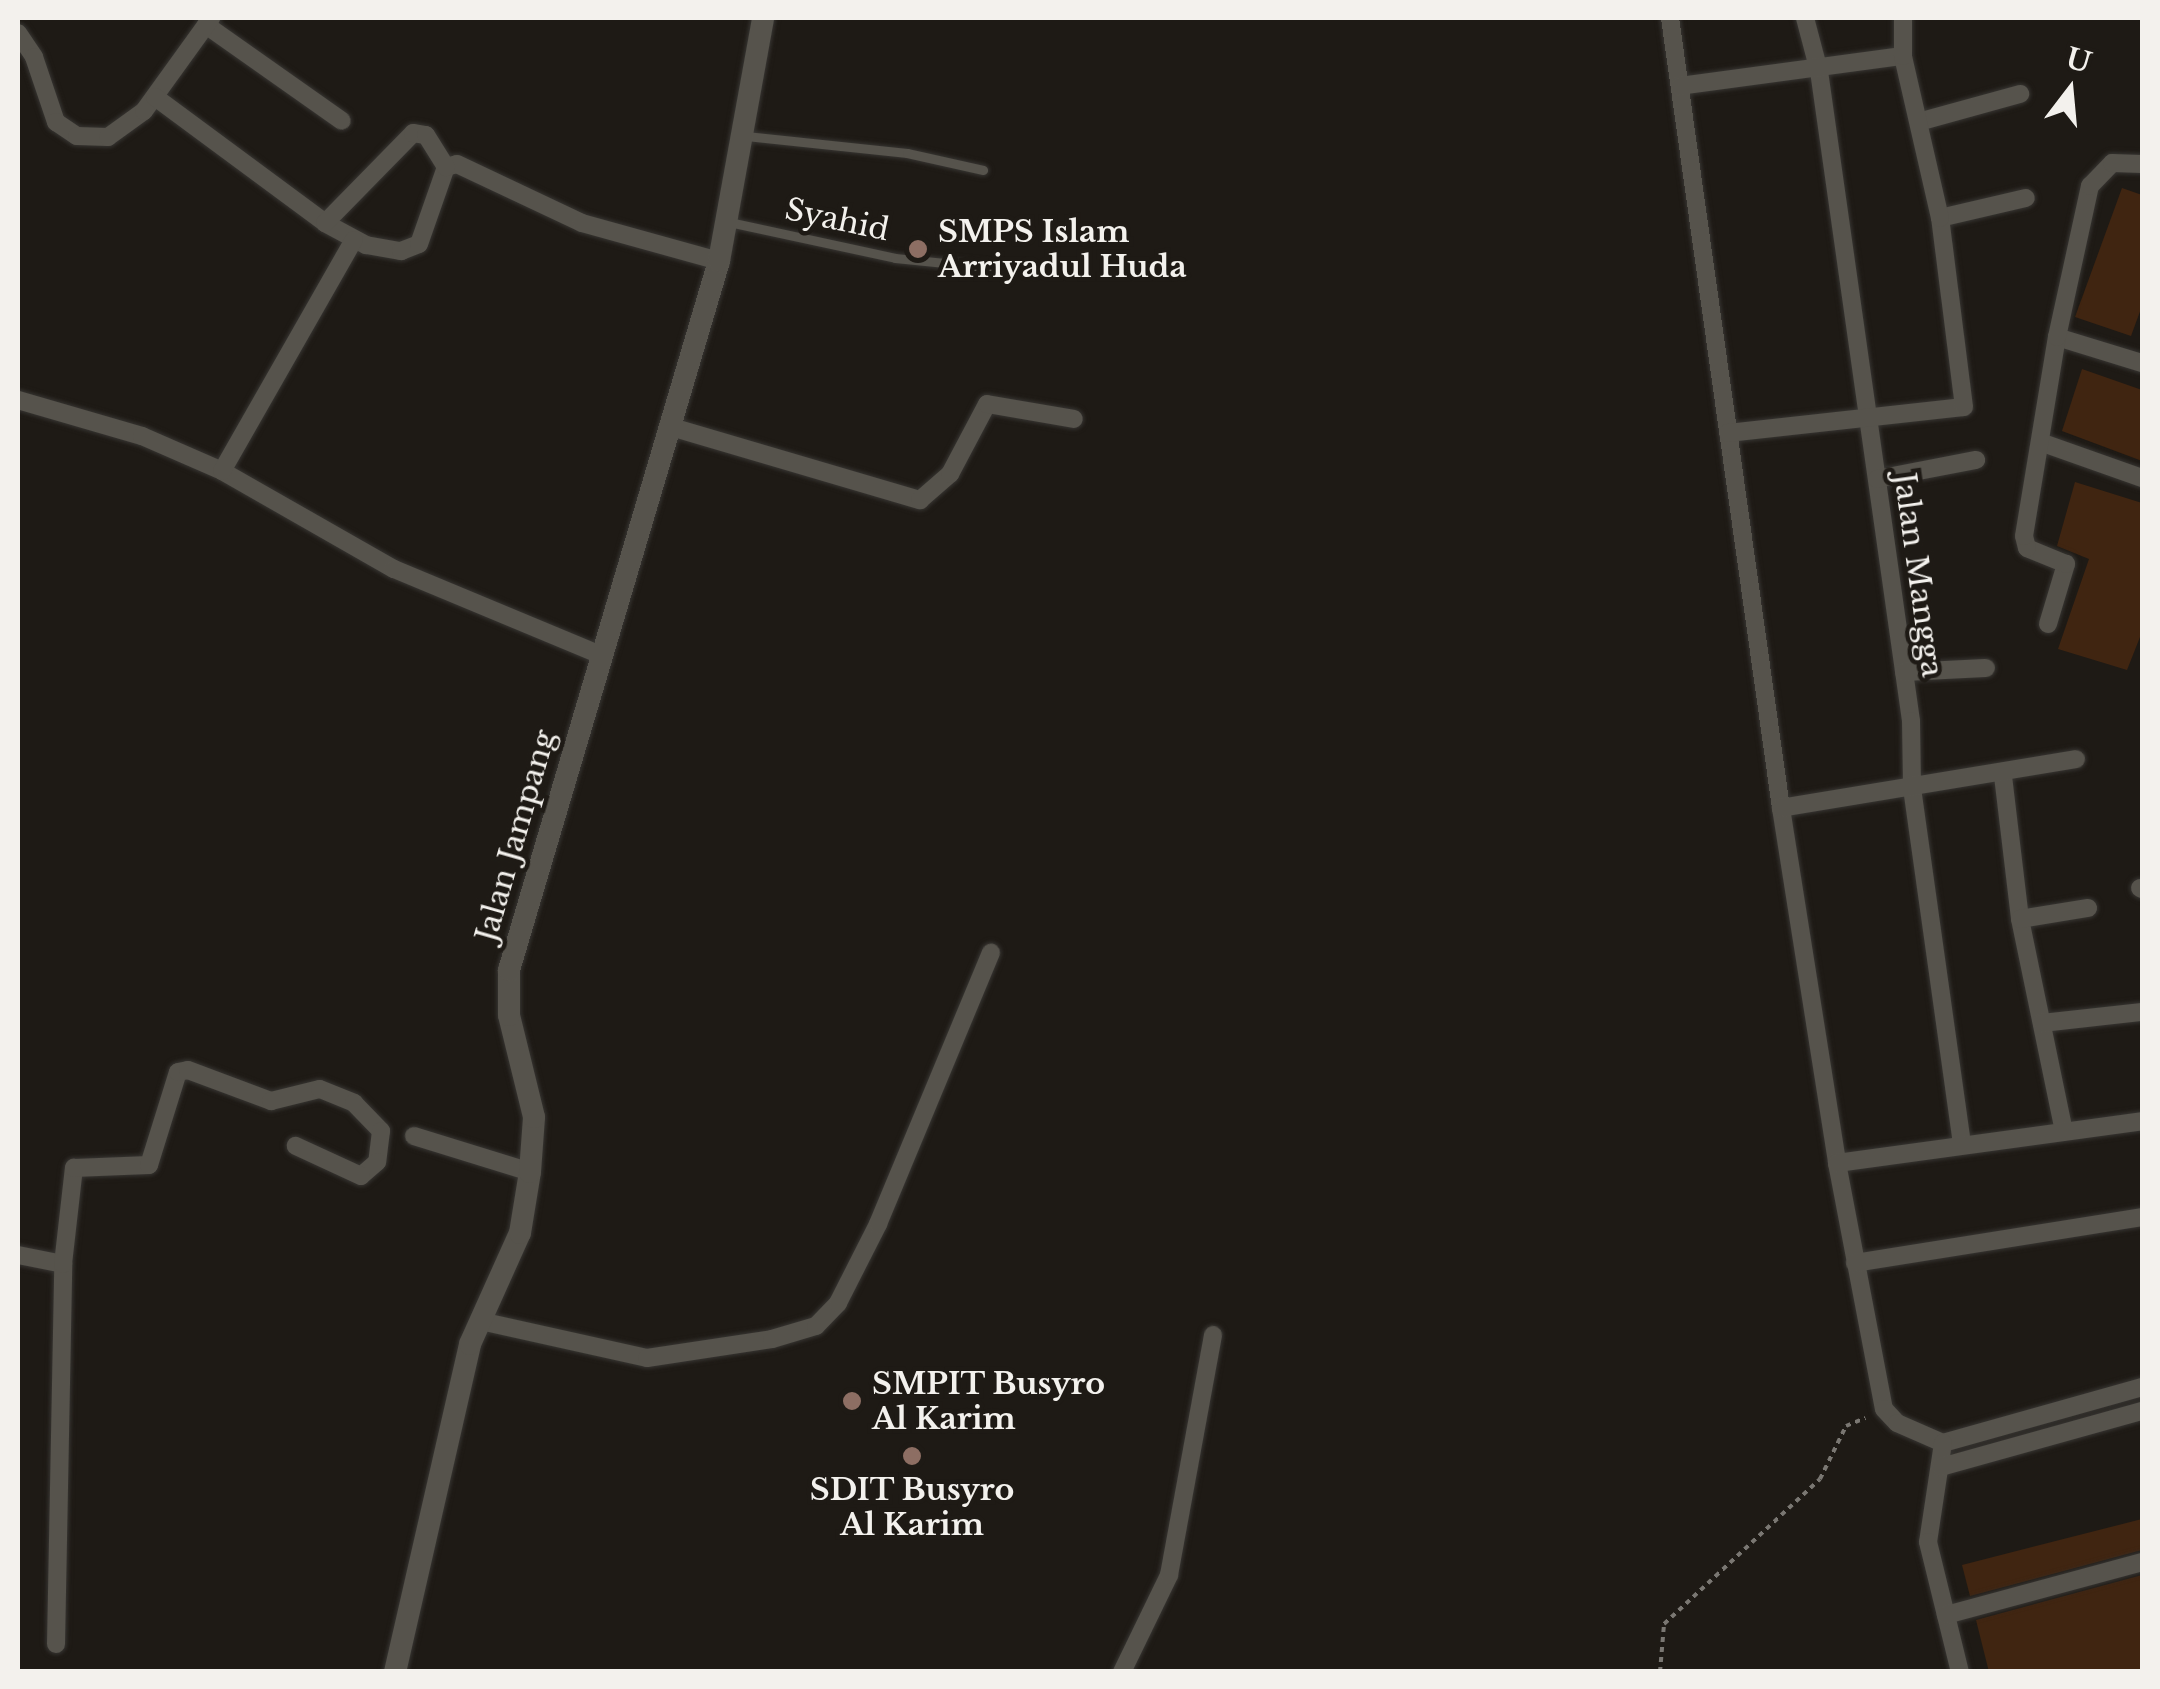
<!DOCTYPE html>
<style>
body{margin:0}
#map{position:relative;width:2160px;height:1689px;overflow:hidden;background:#1e1a15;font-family:"Libre Baskerville",serif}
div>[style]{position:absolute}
.building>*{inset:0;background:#402511}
.path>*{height:4px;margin-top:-2px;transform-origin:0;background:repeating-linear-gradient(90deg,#7a7772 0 5px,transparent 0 10px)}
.roads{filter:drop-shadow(0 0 2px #373532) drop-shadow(0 0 2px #373532)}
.service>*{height:9px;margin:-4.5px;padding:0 4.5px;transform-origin:4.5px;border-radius:4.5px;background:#56534c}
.minor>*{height:18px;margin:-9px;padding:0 9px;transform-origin:9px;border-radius:9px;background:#56534c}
.tertiary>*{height:22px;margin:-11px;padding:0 11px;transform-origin:11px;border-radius:11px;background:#56534c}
.dots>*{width:28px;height:28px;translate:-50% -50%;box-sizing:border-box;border:5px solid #1e1a15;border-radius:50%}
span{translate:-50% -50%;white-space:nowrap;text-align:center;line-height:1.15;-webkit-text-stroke:9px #1e1a15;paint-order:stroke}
.street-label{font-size:30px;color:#f3f1ed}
.poi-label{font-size:30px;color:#f3f1ed;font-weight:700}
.left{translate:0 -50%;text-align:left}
.frame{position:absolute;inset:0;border:20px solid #f3f1ed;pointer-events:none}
.north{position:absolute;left:2020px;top:40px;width:100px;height:100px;-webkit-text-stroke:8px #1e1a15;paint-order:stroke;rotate:16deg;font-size:28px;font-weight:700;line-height:40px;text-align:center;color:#f3f1ed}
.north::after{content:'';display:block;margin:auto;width:35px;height:45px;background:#f3f1ed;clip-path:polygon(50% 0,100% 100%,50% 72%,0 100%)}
</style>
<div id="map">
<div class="building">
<i style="clip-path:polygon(2122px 188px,2142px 195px,2142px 306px,2131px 336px,2075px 317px)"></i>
<i style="clip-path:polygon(2082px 369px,2142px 390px,2142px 461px,2062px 431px)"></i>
<i style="clip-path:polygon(2075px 482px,2142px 503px,2142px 632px,2127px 670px,2058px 649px,2089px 559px,2057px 546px)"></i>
<i style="clip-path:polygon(2142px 1519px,2142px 1550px,1970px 1596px,1962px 1565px)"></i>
<i style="clip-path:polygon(2142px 1575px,2142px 1672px,1989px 1672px,1976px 1620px)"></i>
</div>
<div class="path">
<i style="left:1660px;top:1672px;width:48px;rotate:-85.2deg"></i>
<i style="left:1664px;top:1624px;width:213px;rotate:-42.9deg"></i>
<i style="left:1820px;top:1479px;width:59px;rotate:-63.9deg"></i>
<i style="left:1846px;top:1426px;width:21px;rotate:-23deg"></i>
</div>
<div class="roads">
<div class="service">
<i style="left:746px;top:136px;width:162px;rotate:6deg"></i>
<i style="left:907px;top:153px;width:78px;rotate:12.6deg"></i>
<i style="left:729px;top:222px;width:170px;rotate:12.2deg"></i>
<i style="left:895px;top:258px;width:100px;rotate:5.7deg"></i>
</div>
<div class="minor">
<i style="left:1670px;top:18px;width:798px;rotate:82deg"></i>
<i style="left:1781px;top:808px;width:359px;rotate:81deg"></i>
<i style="left:1837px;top:1163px;width:250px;rotate:79.2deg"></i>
<i style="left:1884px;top:1409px;width:19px;rotate:47deg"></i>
<i style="left:1897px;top:1423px;width:50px;rotate:23.5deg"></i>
<i style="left:1943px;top:1443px;width:207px;rotate:-15.7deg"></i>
<i style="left:1805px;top:18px;width:55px;rotate:75.2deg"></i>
<i style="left:1819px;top:71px;width:656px;rotate:81.94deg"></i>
<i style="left:1911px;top:721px;width:67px;rotate:89.1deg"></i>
<i style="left:1912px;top:788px;width:359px;rotate:82deg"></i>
<i style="left:206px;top:25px;width:166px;rotate:35.2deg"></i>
<i style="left:18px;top:33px;width:29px;rotate:56deg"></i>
<i style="left:34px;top:57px;width:69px;rotate:71.3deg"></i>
<i style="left:56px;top:122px;width:25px;rotate:34deg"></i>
<i style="left:77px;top:136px;width:31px;rotate:2deg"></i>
<i style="left:108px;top:137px;width:44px;rotate:-35.8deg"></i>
<i style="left:144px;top:111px;width:115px;rotate:-54.2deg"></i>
<i style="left:1680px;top:86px;width:225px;rotate:-7.7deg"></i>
<i style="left:155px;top:97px;width:212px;rotate:36.5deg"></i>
<i style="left:325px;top:223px;width:47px;rotate:28.2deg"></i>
<i style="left:366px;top:245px;width:36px;rotate:10deg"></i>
<i style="left:401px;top:251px;width:19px;rotate:-21deg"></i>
<i style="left:419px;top:244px;width:82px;rotate:-70.7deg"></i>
<i style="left:446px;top:167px;width:11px;rotate:-15deg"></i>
<i style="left:457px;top:164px;width:138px;rotate:25.3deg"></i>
<i style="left:582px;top:223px;width:142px;rotate:15.5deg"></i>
<i style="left:1922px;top:121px;width:102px;rotate:-15.4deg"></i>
<i style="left:1940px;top:218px;width:88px;rotate:-13.1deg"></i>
<i style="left:325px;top:223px;width:126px;rotate:-45.6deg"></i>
<i style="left:413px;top:133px;width:13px;rotate:9deg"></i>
<i style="left:426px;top:135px;width:38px;rotate:58deg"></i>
<i style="left:2057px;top:337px;width:89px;rotate:17deg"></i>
<i style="left:18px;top:400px;width:129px;rotate:16.2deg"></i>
<i style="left:142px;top:436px;width:87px;rotate:23.6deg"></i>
<i style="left:222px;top:471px;width:198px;rotate:29.7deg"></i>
<i style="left:394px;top:569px;width:226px;rotate:22.6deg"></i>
<i style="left:668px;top:426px;width:263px;rotate:16.4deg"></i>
<i style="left:920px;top:500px;width:40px;rotate:-41deg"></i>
<i style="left:950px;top:474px;width:79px;rotate:-62.1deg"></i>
<i style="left:987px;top:404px;width:88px;rotate:9.8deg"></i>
<i style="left:1728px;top:433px;width:237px;rotate:-6.3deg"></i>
<i style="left:1964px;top:407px;width:191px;rotate:-97.2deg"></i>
<i style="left:1940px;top:218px;width:166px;rotate:-102.9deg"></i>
<i style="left:1903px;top:56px;width:38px;rotate:-90deg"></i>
<i style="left:2043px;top:443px;width:105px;rotate:19.5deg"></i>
<i style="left:222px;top:471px;width:266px;rotate:-60.3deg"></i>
<i style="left:1877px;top:479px;width:101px;rotate:-10.9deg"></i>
<i style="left:2048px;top:624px;width:63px;rotate:-73.3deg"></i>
<i style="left:2066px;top:564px;width:42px;rotate:-157.7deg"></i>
<i style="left:2027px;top:548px;width:12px;rotate:-104deg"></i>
<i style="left:2024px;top:536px;width:202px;rotate:-80.6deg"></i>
<i style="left:2057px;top:337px;width:155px;rotate:-77.7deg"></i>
<i style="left:2090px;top:186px;width:32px;rotate:-46deg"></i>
<i style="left:2112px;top:163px;width:30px;rotate:2deg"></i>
<i style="left:1904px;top:672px;width:82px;rotate:-2.8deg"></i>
<i style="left:2003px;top:776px;width:144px;rotate:83.2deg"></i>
<i style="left:2020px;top:919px;width:217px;rotate:78.3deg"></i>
<i style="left:1781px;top:808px;width:299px;rotate:-9.4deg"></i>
<i style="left:2140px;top:888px;width:2px;rotate:27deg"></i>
<i style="left:2020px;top:919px;width:69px;rotate:-9.2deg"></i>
<i style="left:2042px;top:1023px;width:101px;rotate:-6.3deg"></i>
<i style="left:414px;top:1136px;width:121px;rotate:17.2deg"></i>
<i style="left:1837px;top:1163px;width:308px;rotate:-7.8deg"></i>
<i style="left:18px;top:1255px;width:46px;rotate:11.3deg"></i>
<i style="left:1855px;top:1263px;width:291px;rotate:-9.1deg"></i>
<i style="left:485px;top:1322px;width:166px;rotate:12.5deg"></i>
<i style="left:647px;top:1358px;width:126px;rotate:-8.6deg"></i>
<i style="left:772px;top:1339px;width:46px;rotate:-16.5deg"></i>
<i style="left:816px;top:1326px;width:32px;rotate:-46deg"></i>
<i style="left:838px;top:1303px;width:89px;rotate:-63.1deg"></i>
<i style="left:878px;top:1224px;width:294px;rotate:-67.4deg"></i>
<i style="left:1943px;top:1443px;width:100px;rotate:98.6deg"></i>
<i style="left:1928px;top:1542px;width:134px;rotate:76.2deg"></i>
<i style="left:1941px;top:1467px;width:209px;rotate:-15.6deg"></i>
<i style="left:1946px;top:1615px;width:203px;rotate:-15.1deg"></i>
<i style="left:56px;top:1644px;width:380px;rotate:-88.9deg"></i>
<i style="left:63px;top:1264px;width:97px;rotate:-83.5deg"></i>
<i style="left:74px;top:1168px;width:75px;rotate:-2.3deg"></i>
<i style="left:149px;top:1165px;width:97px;rotate:-72.7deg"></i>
<i style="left:178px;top:1072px;width:10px;rotate:-11deg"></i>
<i style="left:188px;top:1070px;width:89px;rotate:20.5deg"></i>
<i style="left:271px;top:1101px;width:50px;rotate:-13.8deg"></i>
<i style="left:320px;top:1089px;width:37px;rotate:22deg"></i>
<i style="left:354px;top:1103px;width:39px;rotate:46deg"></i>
<i style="left:381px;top:1131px;width:31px;rotate:97deg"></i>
<i style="left:377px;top:1162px;width:21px;rotate:139deg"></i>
<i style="left:361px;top:1176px;width:72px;rotate:-155.2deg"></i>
<i style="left:1122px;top:1672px;width:108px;rotate:-64.1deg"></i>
<i style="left:1169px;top:1575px;width:244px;rotate:-79.6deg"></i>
</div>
<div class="tertiary">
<i style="left:395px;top:1672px;width:336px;rotate:-77.1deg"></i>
<i style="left:470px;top:1344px;width:122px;rotate:-65.8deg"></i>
<i style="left:520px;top:1233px;width:62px;rotate:-80.7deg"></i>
<i style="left:530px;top:1172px;width:55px;rotate:-85.8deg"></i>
<i style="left:534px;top:1117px;width:105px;rotate:-103.8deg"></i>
<i style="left:509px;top:1015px;width:45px;rotate:-90deg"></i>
<i style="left:509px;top:970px;width:739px;rotate:-73.5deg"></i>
<i style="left:719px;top:261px;width:247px;rotate:-79.7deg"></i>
</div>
</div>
<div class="dots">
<i style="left:918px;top:249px;background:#8d6e63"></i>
<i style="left:852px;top:1401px;background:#8d6e63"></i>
<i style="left:912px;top:1456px;background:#8d6e63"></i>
</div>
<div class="street-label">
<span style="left:837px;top:220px;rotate:12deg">Syahid</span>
<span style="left:1918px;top:575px;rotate:82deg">Jalan Mangga</span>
<span style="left:516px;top:836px;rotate:-74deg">Jalan Jampang</span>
</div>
<div class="poi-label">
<span class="left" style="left:938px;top:249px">SMPS Islam<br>Arriyadul Huda</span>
<span class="left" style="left:872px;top:1401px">SMPIT Busyro<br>Al Karim</span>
<span style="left:912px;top:1507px">SDIT Busyro<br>Al Karim</span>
</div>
<div class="frame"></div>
<div class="north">U</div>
</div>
